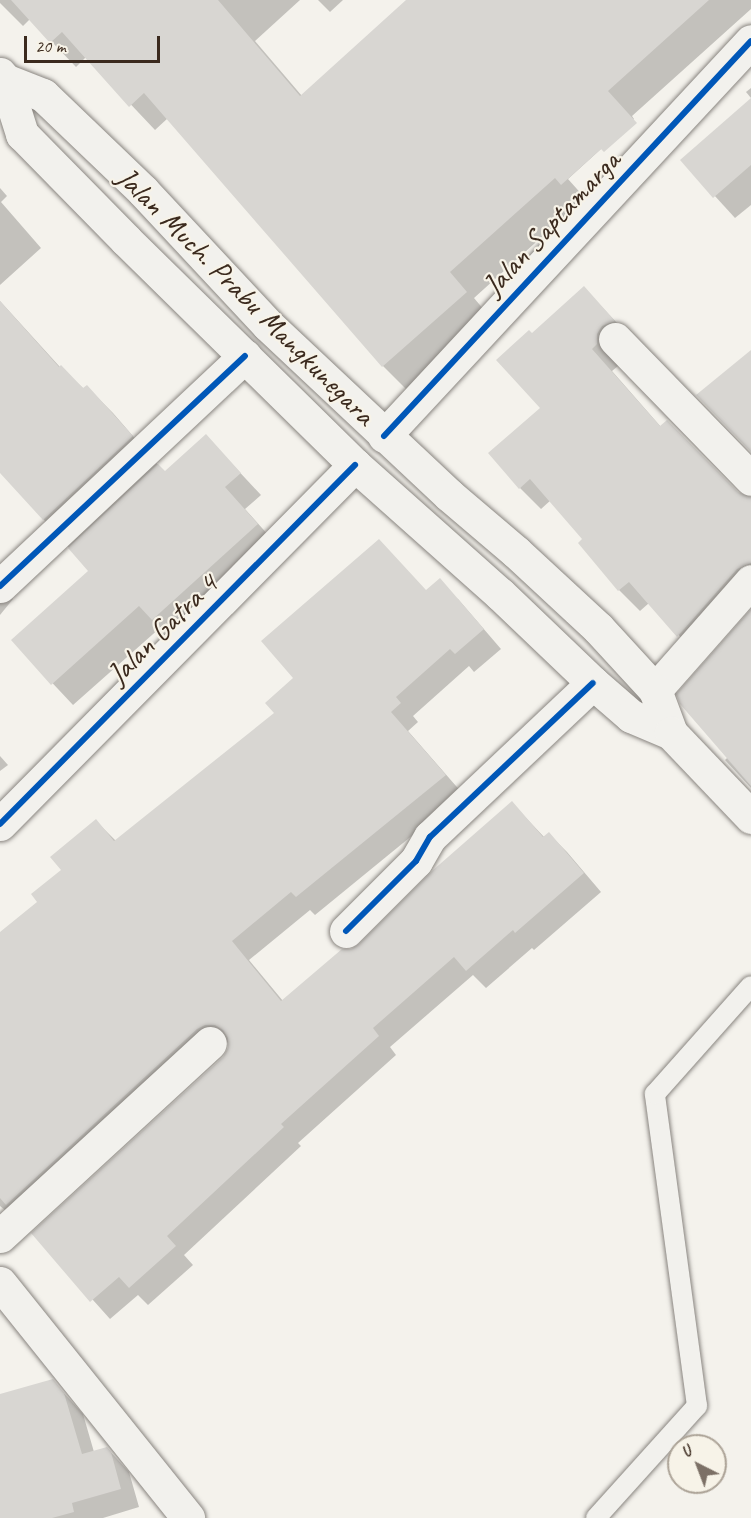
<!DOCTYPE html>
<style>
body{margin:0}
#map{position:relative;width:751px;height:1518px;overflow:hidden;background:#f4f2ec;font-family:Caveat,sans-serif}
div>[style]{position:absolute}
.shadow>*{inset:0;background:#0003}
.building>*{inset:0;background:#d8d6d2}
.roads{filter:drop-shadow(0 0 2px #898580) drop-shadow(0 0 2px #898580)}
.lane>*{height:20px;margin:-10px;padding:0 10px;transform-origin:10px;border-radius:10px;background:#f2f1ed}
.street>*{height:33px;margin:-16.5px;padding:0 16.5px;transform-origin:16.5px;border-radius:16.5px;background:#f2f1ed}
.secondary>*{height:33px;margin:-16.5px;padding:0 16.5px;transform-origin:16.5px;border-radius:16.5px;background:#f2f1ed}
.cycleway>*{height:6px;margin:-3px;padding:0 3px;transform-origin:3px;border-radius:3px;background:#0057b8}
span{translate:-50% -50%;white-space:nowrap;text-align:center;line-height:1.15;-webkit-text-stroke:4.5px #f7f3e8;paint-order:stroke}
.street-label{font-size:30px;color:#3b2a1e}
.north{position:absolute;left:667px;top:1434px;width:60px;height:60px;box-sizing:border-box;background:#f7f3e8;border:2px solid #aca397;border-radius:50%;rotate:318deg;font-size:16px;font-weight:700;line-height:24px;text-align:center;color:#3b2a1e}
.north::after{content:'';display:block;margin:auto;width:21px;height:27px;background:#7c7066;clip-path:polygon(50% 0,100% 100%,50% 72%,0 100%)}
.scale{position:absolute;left:24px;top:36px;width:136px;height:27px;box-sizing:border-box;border:3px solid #3b2a1e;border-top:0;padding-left:8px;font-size:18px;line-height:21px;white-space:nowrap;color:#3b2a1e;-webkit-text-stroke:4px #f7f3e8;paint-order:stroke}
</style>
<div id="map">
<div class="shadow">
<i style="clip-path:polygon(0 0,300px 0,255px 41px,302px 96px,408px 0,751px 0,751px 9px,632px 116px,634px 119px,568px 179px,585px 198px,474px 298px,490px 317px,408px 391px,383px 366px,168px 118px,155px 130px,86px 57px,76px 67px,30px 19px,23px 26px,0 3px)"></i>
<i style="clip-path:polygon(318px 0,343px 0,330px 12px)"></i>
<i style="clip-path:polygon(751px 88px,751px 98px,746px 92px)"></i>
<i style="clip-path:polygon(751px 100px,751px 205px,735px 218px,682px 160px)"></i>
<i style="clip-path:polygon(0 188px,7px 196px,1px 202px,41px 248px,0 285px)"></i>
<i style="clip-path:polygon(584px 288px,635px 342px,618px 356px,618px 366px,612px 371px,661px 427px,738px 494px,751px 499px,751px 598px,699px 657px,649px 603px,640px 611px,619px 590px,585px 539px,551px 500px,541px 509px,520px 488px,542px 408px,532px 335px)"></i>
<i style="clip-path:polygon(0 301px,60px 367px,84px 389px,87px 387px,113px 413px,165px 473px,206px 436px,261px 495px,245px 509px,278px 546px,174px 640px,161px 627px,73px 705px,13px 641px,90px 571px,0 471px)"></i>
<i style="clip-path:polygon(0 584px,13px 599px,0 615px)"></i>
<i style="clip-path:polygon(427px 591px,458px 599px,501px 649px,474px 672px,469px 666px,413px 716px,418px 722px,408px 731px,463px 794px,315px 915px,310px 910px,249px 960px,283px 1001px,360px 945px,512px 803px,545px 838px,549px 834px,567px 852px,601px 892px,534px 950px,532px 948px,486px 988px,473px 975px,390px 1047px,396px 1055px,298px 1143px,301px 1146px,184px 1255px,193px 1265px,148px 1305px,138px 1295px,110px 1319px,33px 1233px,224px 1058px,230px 1043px,225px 1042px,5px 1210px,0 1206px,0 934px,39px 902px,96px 821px,116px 841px)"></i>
<i style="clip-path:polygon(751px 612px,751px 788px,725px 760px,728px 757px)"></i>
<i style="clip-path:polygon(0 756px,8px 765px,0 771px)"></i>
<i style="clip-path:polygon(52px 1380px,83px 1414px,94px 1452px,107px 1448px,129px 1472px,139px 1507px,103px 1518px,0 1518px,0 1396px)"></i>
</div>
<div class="building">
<i style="clip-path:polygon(11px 0,218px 0,300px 96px,406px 0,709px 0,608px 91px,637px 123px,604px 152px,601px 149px,561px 185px,555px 178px,450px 272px,467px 292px,382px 367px,144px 93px,129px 107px,62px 32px,50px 43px)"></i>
<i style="clip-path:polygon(751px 98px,751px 165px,713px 198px,680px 160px)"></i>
<i style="clip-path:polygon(584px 286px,615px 321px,602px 326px,597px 334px,597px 344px,592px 349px,660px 426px,667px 420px,738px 492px,751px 497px,751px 563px,737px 569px,677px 637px,629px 582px,618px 591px,578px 543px,582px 539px,530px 479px,519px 489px,488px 453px,540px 408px,496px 360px,529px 330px,532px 333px)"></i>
<i style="clip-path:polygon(0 301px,59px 367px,61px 365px,83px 388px,87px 385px,133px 436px,43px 520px,0 473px)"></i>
<i style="clip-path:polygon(751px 350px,751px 452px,696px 395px)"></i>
<i style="clip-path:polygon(206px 434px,241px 473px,225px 487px,258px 524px,152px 620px,139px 606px,51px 685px,11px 640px,88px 571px,68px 548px,158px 464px,165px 471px)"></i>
<i style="clip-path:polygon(379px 539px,426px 590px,440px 578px,484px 629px,455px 654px,450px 649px,396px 697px,401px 703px,391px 712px,446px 775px,296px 897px,291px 892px,232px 941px,281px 1001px,342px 949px,351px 949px,359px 944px,432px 871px,512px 801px,543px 837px,549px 832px,584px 873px,515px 933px,513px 930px,466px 971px,454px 957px,373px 1028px,379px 1036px,281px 1124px,284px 1127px,167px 1236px,176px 1246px,129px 1288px,119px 1277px,90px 1302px,31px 1233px,223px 1057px,228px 1048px,228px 1038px,223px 1030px,215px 1025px,205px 1025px,197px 1029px,6px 1205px,0 1198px,0 932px,37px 902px,31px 894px,61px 870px,50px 857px,96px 819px,114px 841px,274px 713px,265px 703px,293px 678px,261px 641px)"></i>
<i style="clip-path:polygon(751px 609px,751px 786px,680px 704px,676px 694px)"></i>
<i style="clip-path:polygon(53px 1379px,64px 1393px,82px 1454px,107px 1447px,111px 1452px,121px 1489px,72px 1503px,74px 1512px,52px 1518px,0 1518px,0 1394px)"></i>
</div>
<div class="roads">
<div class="lane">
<i style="left:596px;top:1518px;width:151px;rotate:-48deg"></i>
<i style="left:697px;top:1406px;width:315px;rotate:-97.7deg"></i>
<i style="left:655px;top:1094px;width:144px;rotate:-48.4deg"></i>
</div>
<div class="street">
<i style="left:615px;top:339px;width:195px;rotate:45.8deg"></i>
<i style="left:384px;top:436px;width:539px;rotate:-47.1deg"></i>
<i style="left:0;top:586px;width:336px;rotate:-43.2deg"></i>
<i style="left:655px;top:690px;width:145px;rotate:-48.6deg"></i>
<i style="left:0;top:824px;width:505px;rotate:-45.32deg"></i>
<i style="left:346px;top:931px;width:99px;rotate:-45deg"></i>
<i style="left:416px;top:861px;width:28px;rotate:-60deg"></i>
<i style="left:430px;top:837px;width:224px;rotate:-43.4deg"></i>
<i style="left:0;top:1236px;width:285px;rotate:-42.6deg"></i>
<i style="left:0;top:1283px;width:301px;rotate:51.3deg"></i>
</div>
<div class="secondary">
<i style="left:0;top:74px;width:8px;rotate:50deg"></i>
<i style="left:5px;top:80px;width:57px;rotate:72.5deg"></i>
<i style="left:22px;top:134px;width:148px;rotate:45.5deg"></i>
<i style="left:126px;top:240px;width:321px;rotate:44.5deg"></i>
<i style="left:355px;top:465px;width:194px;rotate:41.7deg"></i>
<i style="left:500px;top:594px;width:129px;rotate:43.7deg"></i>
<i style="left:593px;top:683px;width:50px;rotate:41deg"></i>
<i style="left:631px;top:716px;width:43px;rotate:23deg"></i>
<i style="left:5px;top:80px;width:41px;rotate:21.5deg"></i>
<i style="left:43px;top:95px;width:139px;rotate:43.8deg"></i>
<i style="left:143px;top:191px;width:183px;rotate:47deg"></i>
<i style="left:268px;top:325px;width:248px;rotate:43.2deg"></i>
<i style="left:449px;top:495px;width:88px;rotate:40.4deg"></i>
<i style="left:516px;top:552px;width:112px;rotate:42.8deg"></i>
<i style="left:598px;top:628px;width:84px;rotate:47.4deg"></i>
<i style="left:655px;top:690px;width:46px;rotate:69.6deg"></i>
<i style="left:671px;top:733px;width:116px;rotate:46.4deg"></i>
</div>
</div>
<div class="cycleway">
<i style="left:384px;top:436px;width:539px;rotate:-47.1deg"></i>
<i style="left:0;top:586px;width:336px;rotate:-43.2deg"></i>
<i style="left:0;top:824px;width:505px;rotate:-45.32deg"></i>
<i style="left:346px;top:931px;width:99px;rotate:-45deg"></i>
<i style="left:416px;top:861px;width:28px;rotate:-60deg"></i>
<i style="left:430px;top:837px;width:224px;rotate:-43.4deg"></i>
</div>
<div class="street-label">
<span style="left:551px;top:223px;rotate:-47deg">Jalan Saptamarga</span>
<span style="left:246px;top:296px;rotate:45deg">Jalan Much. Prabu Mangkunegara</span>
<span style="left:162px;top:629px;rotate:-45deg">Jalan Gatra 4</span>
</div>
<div class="north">U</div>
<div class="scale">20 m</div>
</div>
